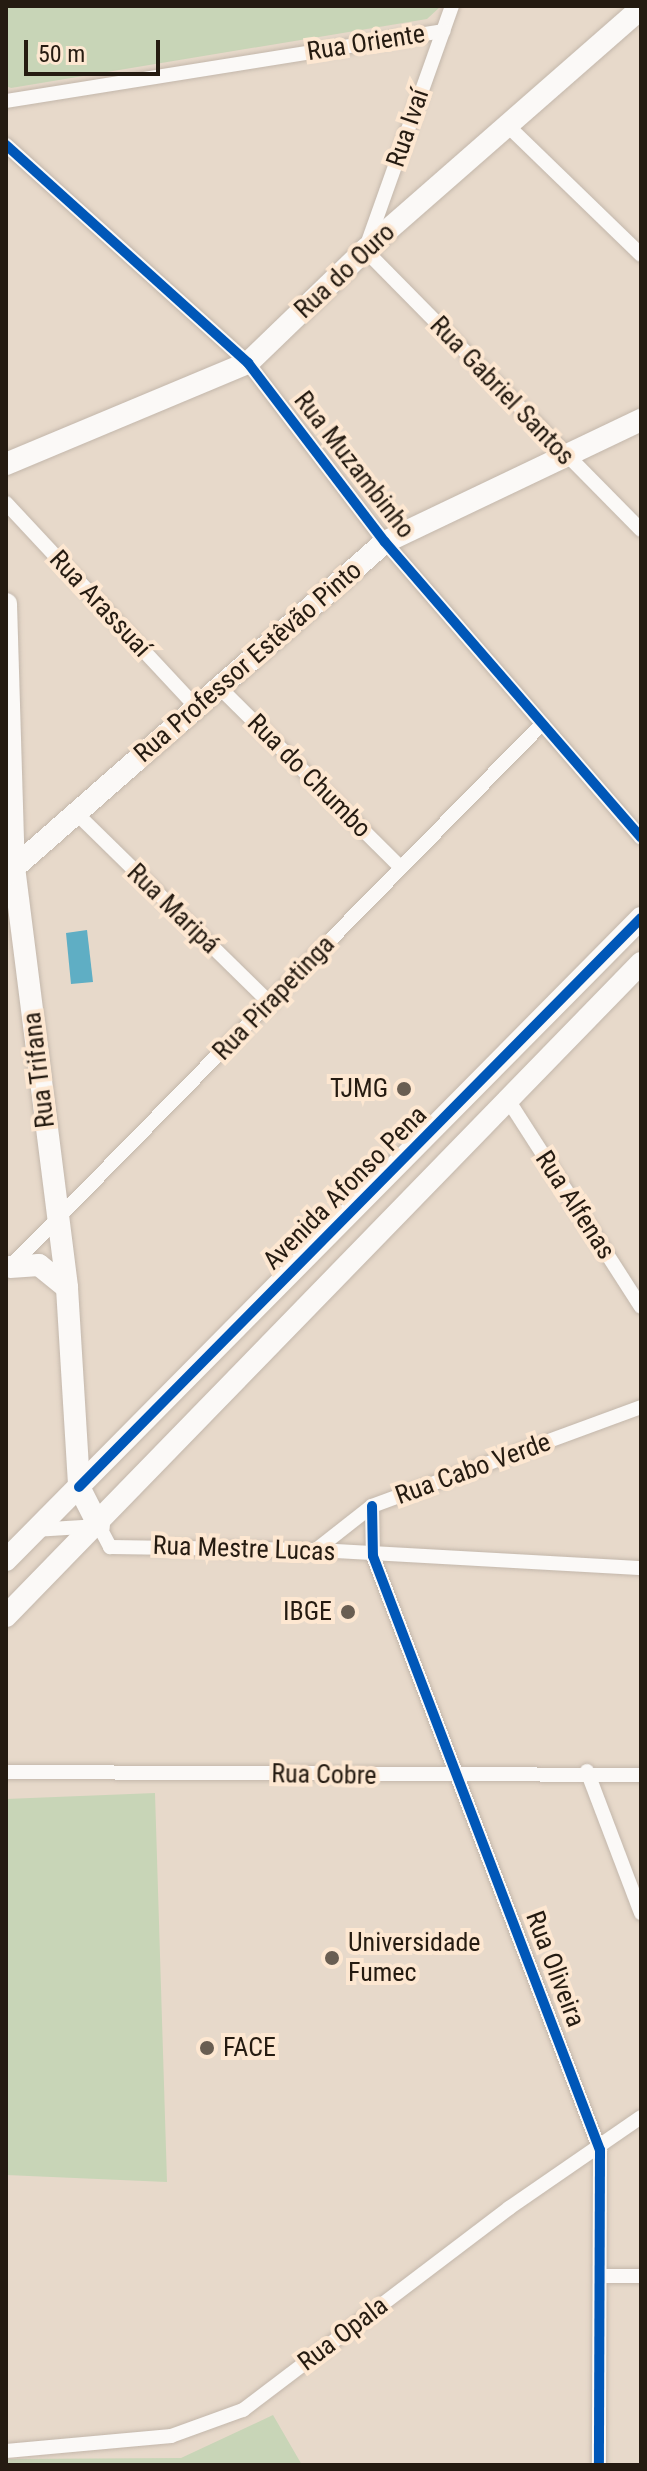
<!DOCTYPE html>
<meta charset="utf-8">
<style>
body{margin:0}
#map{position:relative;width:647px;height:2471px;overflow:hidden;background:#e7d9ca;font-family:"Roboto Condensed",sans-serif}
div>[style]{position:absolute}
.green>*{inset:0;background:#c8d5b7}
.water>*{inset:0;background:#5faec4}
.roads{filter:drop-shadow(0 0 2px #c3b7ab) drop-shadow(0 0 2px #c3b7ab)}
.street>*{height:14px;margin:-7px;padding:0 7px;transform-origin:7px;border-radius:7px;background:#fbf9f7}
.secondary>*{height:22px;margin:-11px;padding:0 11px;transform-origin:11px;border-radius:11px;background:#fbf9f7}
.cycleway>*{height:10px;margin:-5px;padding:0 5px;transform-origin:5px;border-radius:5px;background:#0057b8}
.dots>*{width:22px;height:22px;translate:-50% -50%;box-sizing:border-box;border:4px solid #fde7d1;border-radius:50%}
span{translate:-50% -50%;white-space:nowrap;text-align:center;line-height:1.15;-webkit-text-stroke:8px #fde7d1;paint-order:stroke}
.street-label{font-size:26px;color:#251b11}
.poi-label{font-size:26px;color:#251b11}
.right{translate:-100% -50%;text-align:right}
.left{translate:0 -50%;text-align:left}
.frame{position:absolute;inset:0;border:8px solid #251b11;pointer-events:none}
.scale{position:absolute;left:24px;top:40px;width:136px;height:36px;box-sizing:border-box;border:4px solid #251b11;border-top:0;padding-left:10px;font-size:24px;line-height:28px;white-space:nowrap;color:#251b11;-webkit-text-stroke:6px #fde7d1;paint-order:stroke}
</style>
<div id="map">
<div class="green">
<i style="clip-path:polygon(6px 6px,441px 6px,427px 19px,11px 88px,6px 86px)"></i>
<i style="clip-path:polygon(155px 1793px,167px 2182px,6px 2175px,6px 1799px)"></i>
<i style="clip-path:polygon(273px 2415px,302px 2465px,6px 2465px,6px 2459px,181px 2458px)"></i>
</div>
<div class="water">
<i style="clip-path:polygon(87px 930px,93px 982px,71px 984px,66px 933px)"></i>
</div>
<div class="roads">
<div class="street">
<i style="left:452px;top:6px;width:259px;rotate:109.6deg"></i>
<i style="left:365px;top:250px;width:393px;rotate:45.4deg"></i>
<i style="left:6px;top:101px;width:443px;rotate:-9.1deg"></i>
<i style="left:508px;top:126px;width:185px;rotate:44.1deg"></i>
<i style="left:6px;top:145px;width:326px;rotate:42deg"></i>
<i style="left:248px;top:363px;width:225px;rotate:52.6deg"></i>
<i style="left:385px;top:542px;width:391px;rotate:49.1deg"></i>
<i style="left:6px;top:503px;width:277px;rotate:47deg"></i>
<i style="left:218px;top:686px;width:255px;rotate:44.8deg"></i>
<i style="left:76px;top:813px;width:273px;rotate:44.4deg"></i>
<i style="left:510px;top:1103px;width:242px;rotate:57.3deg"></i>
<i style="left:9px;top:1268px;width:762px;rotate:-45.59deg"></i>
<i style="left:372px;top:1506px;width:50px;rotate:88.9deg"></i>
<i style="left:373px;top:1556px;width:636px;rotate:69.09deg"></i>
<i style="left:600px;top:2150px;width:315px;rotate:90.2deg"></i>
<i style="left:34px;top:1530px;width:65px;rotate:-3.5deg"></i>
<i style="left:99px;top:1526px;width:24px;rotate:62deg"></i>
<i style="left:110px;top:1547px;width:206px;rotate:0.8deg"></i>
<i style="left:316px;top:1550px;width:325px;rotate:3.2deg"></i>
<i style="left:316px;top:1550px;width:71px;rotate:-38.2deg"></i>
<i style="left:372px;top:1506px;width:287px;rotate:-20.2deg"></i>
<i style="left:587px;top:1771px;width:152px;rotate:69.2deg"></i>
<i style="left:6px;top:1772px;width:635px;rotate:0.27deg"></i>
<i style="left:602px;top:2276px;width:39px"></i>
<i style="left:6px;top:2451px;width:166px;rotate:-5.2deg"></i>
<i style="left:171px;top:2436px;width:77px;rotate:-19.9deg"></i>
<i style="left:243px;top:2410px;width:334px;rotate:-37.2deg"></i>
<i style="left:509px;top:2208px;width:160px;rotate:-34.6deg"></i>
</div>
<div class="secondary">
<i style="left:6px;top:464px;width:262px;rotate:-22.7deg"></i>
<i style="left:248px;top:363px;width:163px;rotate:-44deg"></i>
<i style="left:365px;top:250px;width:367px;rotate:-41.2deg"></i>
<i style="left:6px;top:604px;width:263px;rotate:88.3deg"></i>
<i style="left:14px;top:867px;width:424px;rotate:82.8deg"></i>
<i style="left:67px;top:1288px;width:199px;rotate:86.5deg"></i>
<i style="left:79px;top:1487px;width:44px;rotate:62.9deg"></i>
<i style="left:7px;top:874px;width:503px;rotate:-41.29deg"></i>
<i style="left:385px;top:542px;width:284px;rotate:-25.5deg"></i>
<i style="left:10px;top:1267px;width:29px;rotate:-4deg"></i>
<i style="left:39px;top:1265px;width:36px;rotate:39deg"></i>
<i style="left:6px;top:1560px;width:903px;rotate:-45.31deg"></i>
<i style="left:6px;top:1616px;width:911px;rotate:-45.8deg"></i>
</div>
</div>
<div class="cycleway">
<i style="left:6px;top:145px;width:326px;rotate:42deg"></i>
<i style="left:248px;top:363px;width:225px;rotate:52.6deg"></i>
<i style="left:385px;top:542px;width:391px;rotate:49.1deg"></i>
<i style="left:79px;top:1487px;width:800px;rotate:-45.35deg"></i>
<i style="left:372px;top:1506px;width:50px;rotate:88.9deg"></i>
<i style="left:373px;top:1556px;width:636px;rotate:69.09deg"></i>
<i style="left:600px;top:2150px;width:315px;rotate:90.2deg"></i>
</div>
<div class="dots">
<i style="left:404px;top:1089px;background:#695e52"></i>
<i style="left:348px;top:1612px;background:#695e52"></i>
<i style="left:332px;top:1958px;background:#695e52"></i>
<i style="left:207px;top:2048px;background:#695e52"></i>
</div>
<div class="street-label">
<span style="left:366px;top:43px;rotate:-9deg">Rua Oriente</span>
<span style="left:408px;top:128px;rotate:-71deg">Rua Ivaí</span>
<span style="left:345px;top:271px;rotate:-43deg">Rua do Ouro</span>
<span style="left:502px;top:391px;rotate:46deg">Rua Gabriel Santos</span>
<span style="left:354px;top:465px;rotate:52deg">Rua Muzambinho</span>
<span style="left:100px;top:604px;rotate:47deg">Rua Arassuaí</span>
<span style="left:248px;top:662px;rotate:-41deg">Rua Professor Estêvão Pinto</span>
<span style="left:309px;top:776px;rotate:45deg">Rua do Chumbo</span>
<span style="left:173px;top:909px;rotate:44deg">Rua Maripá</span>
<span style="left:274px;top:998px;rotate:-46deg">Rua Pirapetinga</span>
<span style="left:39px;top:1070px;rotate:-97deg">Rua Trifana</span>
<span style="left:345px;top:1188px;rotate:-45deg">Avenida Afonso Pena</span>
<span style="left:575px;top:1205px;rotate:57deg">Rua Alfenas</span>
<span style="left:473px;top:1469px;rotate:-20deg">Rua Cabo Verde</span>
<span style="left:244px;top:1549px;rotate:2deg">Rua Mestre Lucas</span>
<span style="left:324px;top:1775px;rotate:1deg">Rua Cobre</span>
<span style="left:555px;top:1969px;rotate:69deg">Rua Oliveira</span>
<span style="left:343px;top:2334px;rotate:-37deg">Rua Opala</span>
</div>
<div class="poi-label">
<span class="right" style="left:388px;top:1089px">TJMG</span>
<span class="right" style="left:332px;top:1612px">IBGE</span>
<span class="left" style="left:348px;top:1958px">Universidade<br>Fumec</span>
<span class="left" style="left:223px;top:2048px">FACE</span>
</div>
<div class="frame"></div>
<div class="scale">50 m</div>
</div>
